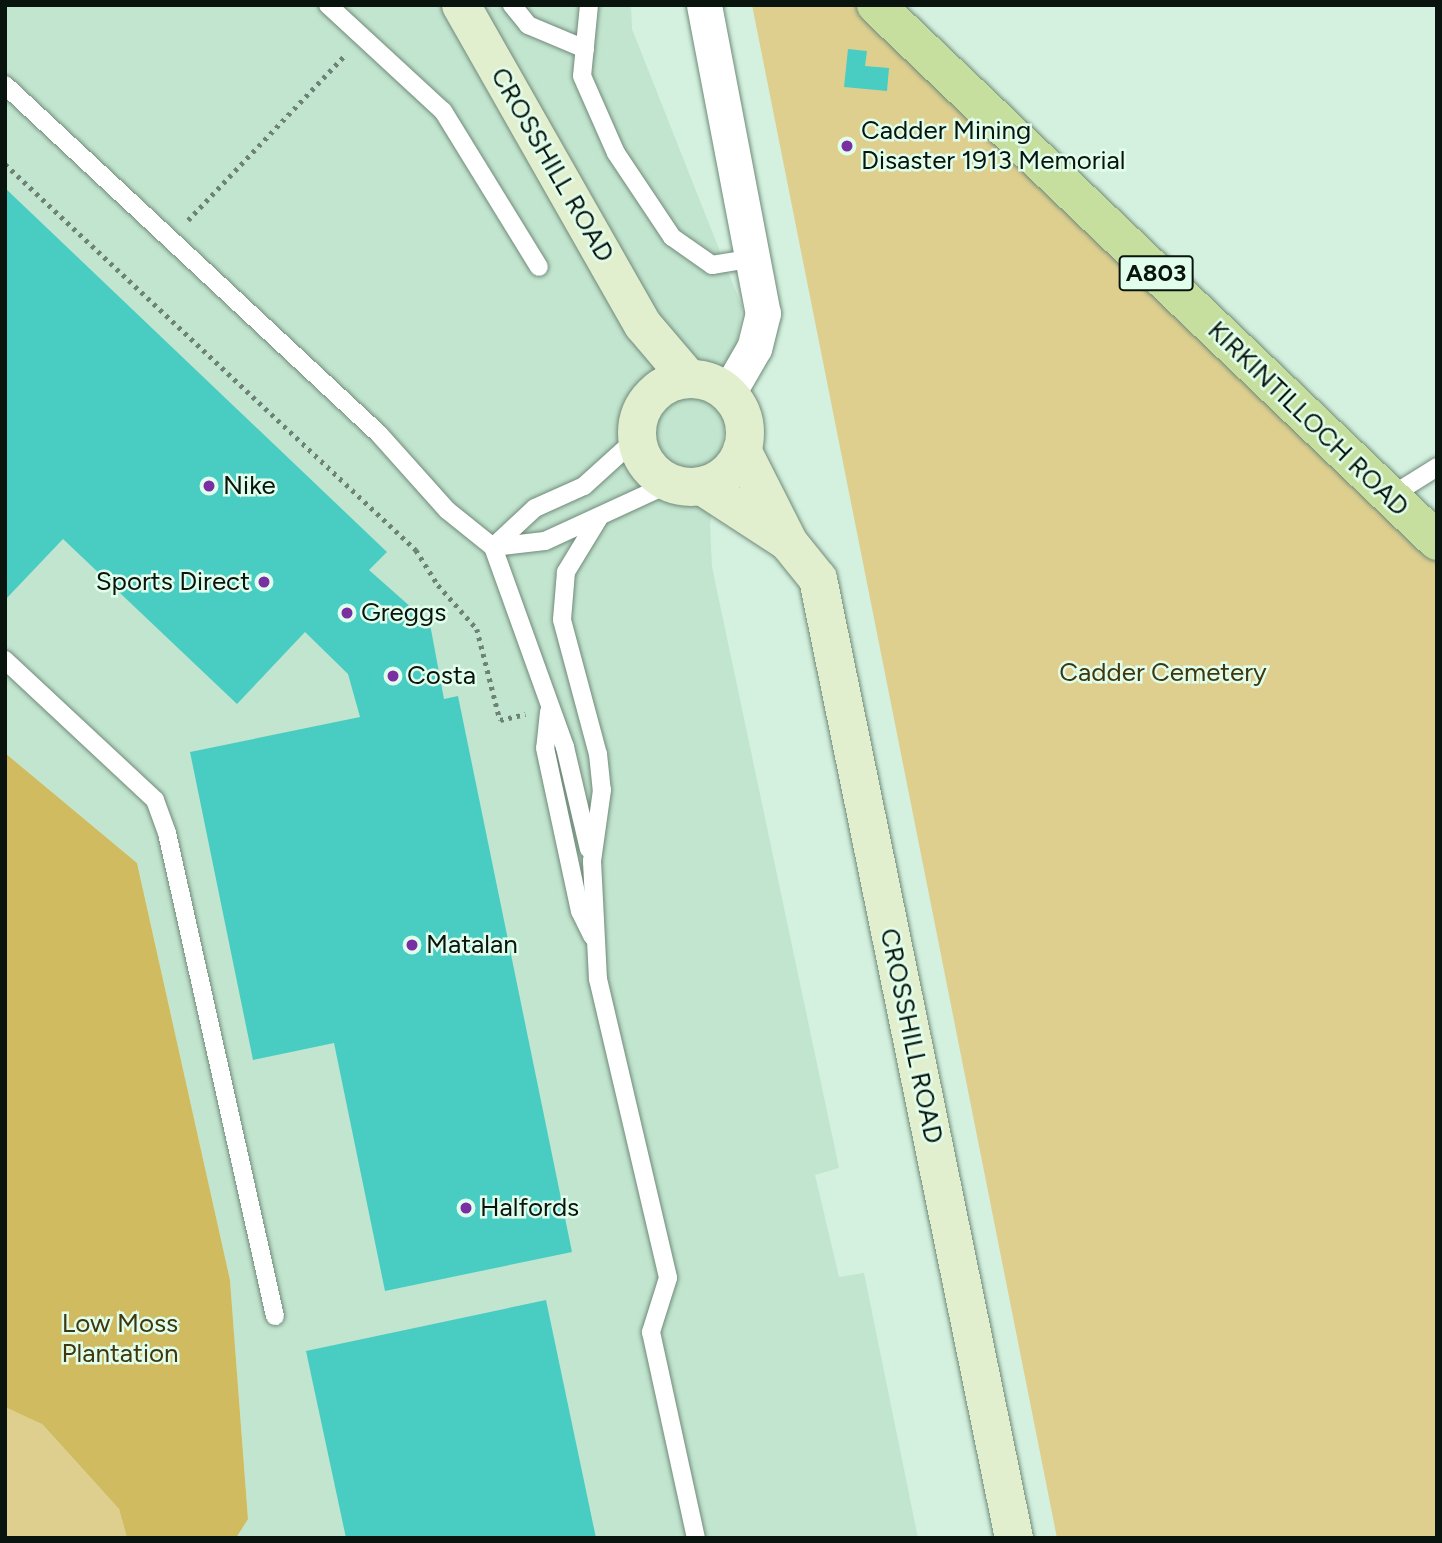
<!DOCTYPE html>
<style>
body{margin:0}
#map{position:relative;width:1442px;height:1543px;overflow:hidden;background:#d4f1df;font-family:Figtree,sans-serif}
div>[style]{position:absolute}
.built>*{inset:0;background:#c2e5cf}
.green>*{inset:0;background:#decf8f}
.forest>*{inset:0;background:#d0bb60}
.building>*{inset:0;background:#49cdc3}
.path>*{height:4.5px;margin-top:-2.25px;transform-origin:0;background:repeating-linear-gradient(90deg,#6e8276 0 3.5px,transparent 0 8.5px)}
.roads{filter:drop-shadow(0 0 2px #708a7a) drop-shadow(0 0 2px #708a7a)}
.service>*{height:18px;margin:-9px;padding:0 9px;transform-origin:9px;border-radius:9px;background:#fff}
.minor>*{height:35px;margin:-17.5px;padding:0 17.5px;transform-origin:17.5px;border-radius:17.5px;background:#fff}
.secondary>*{height:38px;margin:-19px;padding:0 19px;transform-origin:19px;border-radius:19px;background:#e2efce}
.secondary>.ring{margin:-19px;padding:0;box-sizing:content-box;background:none;border:38px solid #e2efce;border-radius:50%}
.primary>*{height:38px;margin:-19px;padding:0 19px;transform-origin:19px;border-radius:19px;background:#c6df9e}
.dots>*{width:19px;height:19px;translate:-50% -50%;box-sizing:border-box;border:4px solid #e1feec;border-radius:50%}
span{translate:-50% -50%;white-space:nowrap;text-align:center;line-height:1.15;-webkit-text-stroke:5px #e1feec;paint-order:stroke}
.shield-label span{padding:2px 5px;background:#e1feec;border:2px solid;border-radius:5px;-webkit-text-stroke-width:0}
.shield-label{font-size:24px;color:#0a140e;font-weight:700}
.poi-label{font-size:26px;color:#0a140e}
.left{translate:0 -50%;text-align:left}
.right{translate:-100% -50%;text-align:right}
.street-label{font-size:26px;color:#0a140e}
.park-label{font-size:26px;color:#40370f}
.frame{position:absolute;inset:0;border:7px solid #0a140e;pointer-events:none}
</style>
<div id="map">
<div class="built">
<i style="clip-path:polygon(5px 5px,631px 5px,632px 29px,742px 307px,710px 525px,712px 567px,839px 1168px,815px 1175px,839px 1277px,864px 1273px,918px 1538px,236px 1538px,248px 1518px,230px 1280px,137px 863px,5px 753px)"></i>
</div>
<div class="green">
<i style="clip-path:polygon(752px 5px,854px 5px,1437px 556px,1437px 1538px,1057px 1538px)"></i>
<i style="clip-path:polygon(5px 1407px,41px 1423px,119px 1509px,127px 1538px,5px 1538px)"></i>
</div>
<div class="forest">
<i style="clip-path:polygon(5px 753px,137px 863px,230px 1280px,248px 1519px,236px 1538px,127px 1538px,119px 1509px,42px 1424px,5px 1407px)"></i>
</div>
<div class="building">
<i style="clip-path:polygon(848px 49px,867px 51px,865px 66px,889px 68px,887px 91px,844px 87px)"></i>
<i style="clip-path:polygon(5px 188px,387px 552px,369px 570px,430px 624px,444px 699px,458px 696px,572px 1252px,385px 1291px,334px 1043px,253px 1060px,190px 752px,360px 717px,348px 674px,305px 632px,237px 704px,63px 539px,5px 600px)"></i>
<i style="clip-path:polygon(546px 1300px,596px 1538px,346px 1538px,306px 1351px)"></i>
</div>
<div class="path">
<i style="left:5px;top:164px;width:564px;rotate:43.2deg"></i>
<i style="left:416px;top:550px;width:41px;rotate:57.8deg"></i>
<i style="left:438px;top:585px;width:59px;rotate:48.4deg"></i>
<i style="left:477px;top:629px;width:94px;rotate:75.8deg"></i>
<i style="left:500px;top:720px;width:26px;rotate:-13deg"></i>
<i style="left:188px;top:220px;width:229px;rotate:-46.4deg"></i>
</div>
<div class="roads">
<div class="service">
<i style="left:328px;top:5px;width:156px;rotate:42.7deg"></i>
<i style="left:443px;top:111px;width:183px;rotate:58.4deg"></i>
<i style="left:512px;top:5px;width:26px;rotate:51deg"></i>
<i style="left:528px;top:25px;width:62px;rotate:22.8deg"></i>
<i style="left:589px;top:5px;width:71px;rotate:95.6deg"></i>
<i style="left:582px;top:76px;width:84px;rotate:66.2deg"></i>
<i style="left:616px;top:153px;width:101px;rotate:56.3deg"></i>
<i style="left:672px;top:237px;width:49px;rotate:35deg"></i>
<i style="left:712px;top:265px;width:44px;rotate:-9.2deg"></i>
<i style="left:5px;top:85px;width:512px;rotate:43.02deg"></i>
<i style="left:379px;top:434px;width:102px;rotate:48.2deg"></i>
<i style="left:447px;top:510px;width:59px;rotate:38.8deg"></i>
<i style="left:493px;top:547px;width:213px;rotate:70.2deg"></i>
<i style="left:565px;top:747px;width:105px;rotate:76.8deg"></i>
<i style="left:1389px;top:497px;width:57px;rotate:-32deg"></i>
<i style="left:600px;top:516px;width:66px;rotate:121.3deg"></i>
<i style="left:566px;top:572px;width:48px;rotate:94.8deg"></i>
<i style="left:562px;top:620px;width:139px;rotate:75deg"></i>
<i style="left:598px;top:754px;width:36px;rotate:84deg"></i>
<i style="left:602px;top:790px;width:72px;rotate:98deg"></i>
<i style="left:592px;top:861px;width:118px;rotate:87.1deg"></i>
<i style="left:598px;top:979px;width:307px;rotate:76.8deg"></i>
<i style="left:668px;top:1278px;width:57px;rotate:107.5deg"></i>
<i style="left:651px;top:1332px;width:211px;rotate:77.7deg"></i>
<i style="left:493px;top:547px;width:52px;rotate:-6.6deg"></i>
<i style="left:545px;top:541px;width:139px;rotate:-24.7deg"></i>
<i style="left:493px;top:547px;width:57px;rotate:-42.9deg"></i>
<i style="left:535px;top:508px;width:54px;rotate:-24.2deg"></i>
<i style="left:584px;top:486px;width:72px;rotate:-42.2deg"></i>
<i style="left:5px;top:660px;width:205px;rotate:43deg"></i>
<i style="left:155px;top:800px;width:35px;rotate:70deg"></i>
<i style="left:167px;top:833px;width:495px;rotate:77.4deg"></i>
<i style="left:549px;top:712px;width:36px;rotate:96deg"></i>
<i style="left:545px;top:748px;width:167px;rotate:77.9deg"></i>
<i style="left:580px;top:911px;width:28px;rotate:64deg"></i>
</div>
<div class="minor">
<i style="left:704px;top:5px;width:314px;rotate:79.2deg"></i>
<i style="left:763px;top:313px;width:36px;rotate:104deg"></i>
<i style="left:754px;top:348px;width:52px;rotate:120deg"></i>
</div>
<div class="secondary">
<i style="left:461px;top:5px;width:368px;rotate:60.4deg"></i>
<i style="left:643px;top:325px;width:71px;rotate:49.6deg"></i>
<i class="ring" style="left:637px;top:379px;width:70px;height:70px"></i>
<i style="left:742px;top:450px;width:104px;rotate:63.2deg"></i>
<i style="left:789px;top:543px;width:46px;rotate:51.1deg"></i>
<i style="left:818px;top:579px;width:979px;rotate:78.45deg"></i>
<i style="left:702px;top:486px;width:99px;rotate:33deg"></i>
</div>
<div class="primary">
<i style="left:876px;top:5px;width:776px;rotate:43.69deg"></i>
</div>
</div>
<div class="dots">
<i style="left:847px;top:146px;background:#792fa1"></i>
<i style="left:209px;top:486px;background:#792fa1"></i>
<i style="left:264px;top:582px;background:#792fa1"></i>
<i style="left:347px;top:613px;background:#792fa1"></i>
<i style="left:393px;top:676px;background:#792fa1"></i>
<i style="left:412px;top:945px;background:#792fa1"></i>
<i style="left:466px;top:1208px;background:#792fa1"></i>
</div>
<div class="shield-label">
<span style="left:1156px;top:273px">A803</span>
</div>
<div class="poi-label">
<span class="left" style="left:861px;top:146px">Cadder Mining<br>Disaster 1913 Memorial</span>
<span class="left" style="left:223px;top:486px">Nike</span>
<span class="right" style="left:250px;top:582px">Sports Direct</span>
<span class="left" style="left:361px;top:613px">Greggs</span>
<span class="left" style="left:407px;top:676px">Costa</span>
<span class="left" style="left:426px;top:945px">Matalan</span>
<span class="left" style="left:480px;top:1208px">Halfords</span>
</div>
<div class="street-label">
<span style="left:552px;top:165px;rotate:60deg">CROSSHILL ROAD</span>
<span style="left:1308px;top:419px;rotate:44deg">KIRKINTILLOCH ROAD</span>
<span style="left:911px;top:1036px;rotate:78deg">CROSSHILL ROAD</span>
</div>
<div class="park-label">
<span style="left:1163px;top:673px">Cadder Cemetery</span>
<span style="left:120px;top:1339px">Low Moss<br>Plantation</span>
</div>
<div class="frame"></div>
</div>
